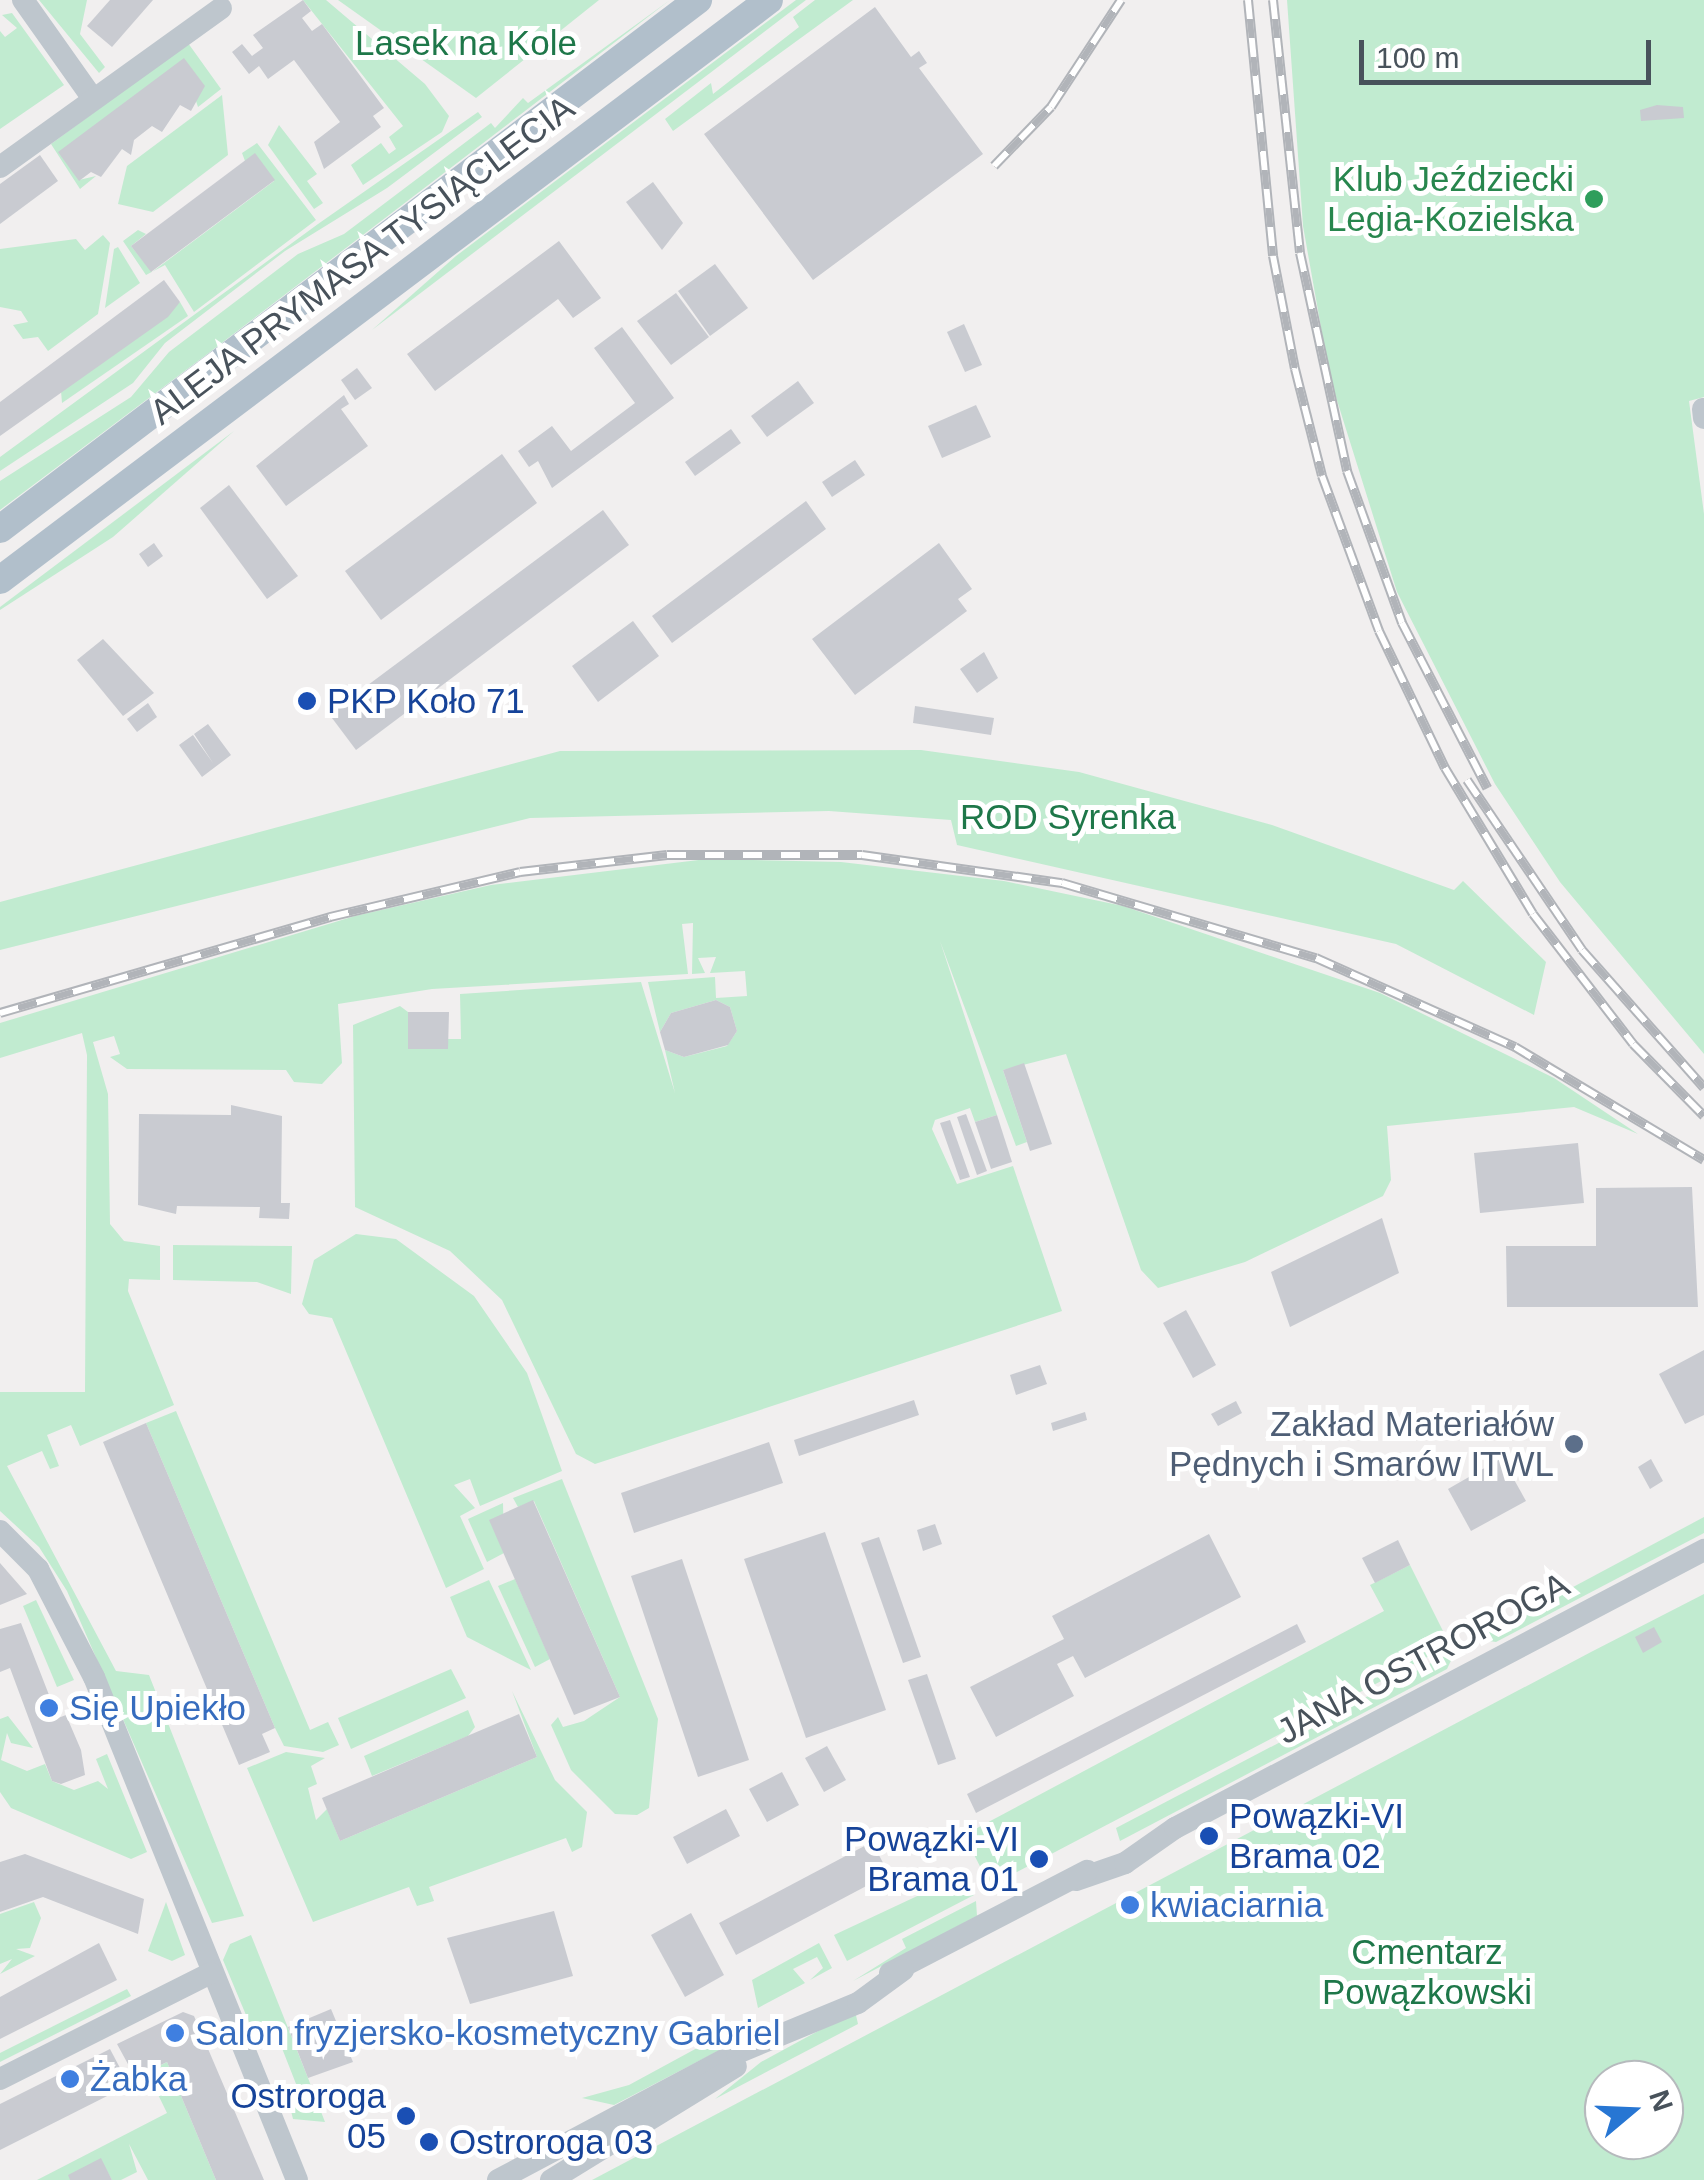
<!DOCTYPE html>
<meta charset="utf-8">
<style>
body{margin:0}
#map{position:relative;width:1704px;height:2180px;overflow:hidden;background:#f1efef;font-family:Helvetica,sans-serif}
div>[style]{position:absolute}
.green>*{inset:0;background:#c1ebd0}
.building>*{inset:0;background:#c9cbd1}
.minor>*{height:22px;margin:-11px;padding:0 11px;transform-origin:11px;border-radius:11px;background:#bec6cd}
.major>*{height:28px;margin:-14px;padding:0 14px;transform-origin:14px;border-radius:14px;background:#b1bfcb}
.rail>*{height:10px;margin-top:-5px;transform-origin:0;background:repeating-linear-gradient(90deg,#fff 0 19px,#b1b4b9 0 38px);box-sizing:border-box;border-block:2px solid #b1b4b9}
.dots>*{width:28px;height:28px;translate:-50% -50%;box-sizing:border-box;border:5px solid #fff;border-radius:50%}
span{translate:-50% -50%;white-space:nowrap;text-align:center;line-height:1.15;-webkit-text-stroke:10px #fff;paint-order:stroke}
.park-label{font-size:35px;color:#1e7749}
.leisure-label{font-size:35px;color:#27864d}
.right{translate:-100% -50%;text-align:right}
.street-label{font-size:35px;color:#48525b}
.transit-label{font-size:35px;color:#164399}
.left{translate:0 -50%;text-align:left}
.service-label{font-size:35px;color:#4e5e75}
.shop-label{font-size:35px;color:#366cbe}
.north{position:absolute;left:1584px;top:2060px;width:100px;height:100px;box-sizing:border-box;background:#fff;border:2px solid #b6babd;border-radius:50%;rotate:71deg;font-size:28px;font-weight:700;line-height:40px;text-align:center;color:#48525b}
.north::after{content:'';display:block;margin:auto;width:35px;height:45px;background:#2776d3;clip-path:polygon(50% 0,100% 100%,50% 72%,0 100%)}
.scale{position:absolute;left:1359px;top:40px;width:292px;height:45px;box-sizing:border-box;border:5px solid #48525b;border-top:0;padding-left:12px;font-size:30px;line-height:35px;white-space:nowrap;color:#48525b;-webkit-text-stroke:8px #fff;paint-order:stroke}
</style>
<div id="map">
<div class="green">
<i style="clip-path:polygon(39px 0,87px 0,80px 34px,105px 67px,99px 73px)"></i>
<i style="clip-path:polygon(303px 0,326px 0,425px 84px,449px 116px,442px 132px,363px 185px,351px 165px,381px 143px,389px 154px,396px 149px,389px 137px,403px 126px)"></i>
<i style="clip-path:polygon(338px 0,599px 0,476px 98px)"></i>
<i style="clip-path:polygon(670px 0,210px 352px,0 510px,0 481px,131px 397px,169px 352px,298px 254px,344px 234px,491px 123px,495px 128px,523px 98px,528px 103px)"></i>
<i style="clip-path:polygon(796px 0,806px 0,372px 330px,456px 256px)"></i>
<i style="clip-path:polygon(815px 0,853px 0,673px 131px,665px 119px,711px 83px,713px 94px,799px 27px,793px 17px)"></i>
<i style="clip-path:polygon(1287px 0,1704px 0,1704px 397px,1689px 401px,1704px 514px,1704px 1054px,1560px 882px,1495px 784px,1397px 592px,1330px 378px,1303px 226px)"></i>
<i style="clip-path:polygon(12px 13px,64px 85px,0 129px,0 31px,5px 37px,17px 28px,2px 15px)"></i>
<i style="clip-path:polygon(188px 43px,221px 89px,198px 107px,194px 95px,59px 152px,79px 180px,96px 176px,80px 189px,51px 144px)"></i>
<i style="clip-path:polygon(222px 95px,228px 155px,153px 212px,118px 204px,127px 166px)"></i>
<i style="clip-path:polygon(478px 112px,482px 117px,387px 188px,285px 251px,165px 343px,133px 383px,0 471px,0 457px,318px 224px)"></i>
<i style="clip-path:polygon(279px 125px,317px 174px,307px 181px,323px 203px,314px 209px,268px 145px)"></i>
<i style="clip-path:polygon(257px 143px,316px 220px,194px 312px,165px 265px,146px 275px,123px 241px,138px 230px,146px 234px,131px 246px,152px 272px,274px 181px,245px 161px,242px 153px)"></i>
<i style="clip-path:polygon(103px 235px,110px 243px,98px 314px,48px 351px,38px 337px,23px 339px,13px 325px,28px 322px,21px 311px,0 307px,0 249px,76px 239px,85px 250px)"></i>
<i style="clip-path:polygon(118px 247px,140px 283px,105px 308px,114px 249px)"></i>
<i style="clip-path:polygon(180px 302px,188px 316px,62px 403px,61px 391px)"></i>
<i style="clip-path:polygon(234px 431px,113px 537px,0 610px,0 607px)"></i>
<i style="clip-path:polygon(921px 750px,1079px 772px,1272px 825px,1454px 890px,1463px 881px,1546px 962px,1534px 1015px,1396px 944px,957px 845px,951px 820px,829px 811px,530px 818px,0 950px,0 902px,560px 751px)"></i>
<i style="clip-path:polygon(707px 859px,841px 862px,1004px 881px,1123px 906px,1380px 993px,1554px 1078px,1638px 1134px,1574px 1107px,1387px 1126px,1391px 1180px,1383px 1196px,1245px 1262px,1158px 1288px,1141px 1270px,1066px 1054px,1003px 1070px,1027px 1142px,1016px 1146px,940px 941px,997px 1115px,975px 1122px,970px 1108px,935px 1120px,932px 1129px,957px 1184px,1013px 1166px,1062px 1311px,595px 1464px,576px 1454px,502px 1300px,450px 1251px,355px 1207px,353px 1025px,400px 1006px,408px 1012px,408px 1049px,448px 1049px,448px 1039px,461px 1039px,460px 994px,641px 982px,675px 1093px,665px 1050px,684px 1057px,727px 1046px,737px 1031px,730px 1007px,716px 1000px,671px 1013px,660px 1032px,648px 982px,715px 977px,716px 998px,747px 996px,745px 971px,710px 973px,716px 957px,698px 958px,705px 973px,692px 974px,693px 923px,682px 924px,688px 974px,432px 989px,338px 1004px,342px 1063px,322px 1084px,294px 1082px,286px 1070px,127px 1069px,110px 1057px,120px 1054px,114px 1036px,93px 1042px,108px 1094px,110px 1224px,124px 1241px,160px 1246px,160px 1280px,129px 1279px,128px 1291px,174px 1405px,80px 1446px,71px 1425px,47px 1435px,59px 1466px,50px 1469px,42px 1451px,7px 1466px,116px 1671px,149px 1675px,244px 1916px,212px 1923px,67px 1591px,39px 1547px,0 1511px,0 1392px,85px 1392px,87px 1055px,82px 1033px,0 1058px,0 1023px,355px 916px,491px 885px)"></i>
<i style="clip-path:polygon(356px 1234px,396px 1239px,474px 1296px,527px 1373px,562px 1471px,480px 1506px,470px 1479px,454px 1485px,475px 1508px,460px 1516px,484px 1569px,446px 1588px,332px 1318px,309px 1314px,302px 1304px,314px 1260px)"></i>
<i style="clip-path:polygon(173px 1245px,292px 1246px,291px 1294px,257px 1282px,173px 1280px)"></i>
<i style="clip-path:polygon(176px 1411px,310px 1730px,328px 1722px,339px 1745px,323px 1752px,284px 1746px,275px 1728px,146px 1423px)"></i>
<i style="clip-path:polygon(562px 1479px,658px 1719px,649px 1808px,637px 1815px,615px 1814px,571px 1770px,551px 1725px,558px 1717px,563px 1727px,584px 1721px,620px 1697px,534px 1501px,518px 1507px,513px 1498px)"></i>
<i style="clip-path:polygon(503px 1503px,504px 1553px,487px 1562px,468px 1519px)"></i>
<i style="clip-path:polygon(1704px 1517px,1704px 1533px,1496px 1642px,1476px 1639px)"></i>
<i style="clip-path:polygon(1410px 1565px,1450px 1645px,990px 1886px,964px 1835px,1384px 1611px,1370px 1585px)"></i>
<i style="clip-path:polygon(515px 1579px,550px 1659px,535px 1667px,498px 1586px)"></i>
<i style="clip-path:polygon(489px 1580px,531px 1670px,467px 1637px,450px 1597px)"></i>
<i style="clip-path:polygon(evenodd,1704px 1594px,1704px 2180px,592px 2180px,1591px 1652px,1704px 1594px,1604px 2080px,1664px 2080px,1664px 2140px,1604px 2140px,1604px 2080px)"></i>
<i style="clip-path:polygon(36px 1600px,74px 1680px,57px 1687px,23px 1606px)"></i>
<i style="clip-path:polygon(1456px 1650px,1447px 1669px,1120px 1841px,1116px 1828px)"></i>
<i style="clip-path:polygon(451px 1669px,466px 1698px,351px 1749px,338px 1718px)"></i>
<i style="clip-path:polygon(512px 1691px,555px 1780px,587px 1812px,582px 1847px,572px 1852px,566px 1838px,429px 1887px,434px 1901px,417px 1906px,409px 1887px,313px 1922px,247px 1768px,286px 1752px,325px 1758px,311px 1766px,317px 1784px,308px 1788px,316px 1820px,327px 1809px,340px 1841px,537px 1757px)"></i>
<i style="clip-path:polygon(468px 1710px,475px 1727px,468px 1736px,372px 1776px,364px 1756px)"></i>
<i style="clip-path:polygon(8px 1716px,33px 1748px,11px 1743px,7px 1733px,1px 1760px,27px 1771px,45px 1764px,52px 1781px,74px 1790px,98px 1781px,108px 1789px,96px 1759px,107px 1754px,147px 1852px,131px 1859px,11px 1808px,0 1792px,0 1719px)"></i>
<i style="clip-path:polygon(945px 1883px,974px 1895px,847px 1961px,834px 1935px)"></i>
<i style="clip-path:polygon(976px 1901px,977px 1916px,853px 1981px,906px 1948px,902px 1939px)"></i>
<i style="clip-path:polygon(34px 1902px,41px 1918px,30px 1948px,16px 1949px,35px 1956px,0 1974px,12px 1959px,0 1964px,0 1914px)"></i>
<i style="clip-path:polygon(166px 1902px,185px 1955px,172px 1961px,148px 1951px)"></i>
<i style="clip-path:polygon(251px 1935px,308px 2078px,325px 2122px,293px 2119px,288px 2099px,300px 2094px,274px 2028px,251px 2027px,223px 1960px,230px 1944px)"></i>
<i style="clip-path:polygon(819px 1943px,832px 1968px,810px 1980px,823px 1968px,817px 1957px,793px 1969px,805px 1983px,758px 2008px,752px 1980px)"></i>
<i style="clip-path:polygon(127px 1989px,131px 1996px,0 2062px,0 2053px)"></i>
<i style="clip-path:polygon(855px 2011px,858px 2024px,715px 2099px,761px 2062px)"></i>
<i style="clip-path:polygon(745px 2022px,747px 2036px,614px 2105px,582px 2098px,629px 2085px)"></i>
<i style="clip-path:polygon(167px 2062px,216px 2180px,148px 2180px,129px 2144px,137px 2172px,121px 2180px,112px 2180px,100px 2159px,70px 2180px,37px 2180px,167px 2113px,147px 2072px)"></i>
</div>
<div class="building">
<i style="clip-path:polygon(110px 0,153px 0,112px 47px,87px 26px)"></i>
<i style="clip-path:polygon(303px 0,311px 11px,302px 18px,312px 31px,322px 24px,384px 108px,373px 116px,381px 127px,324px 169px,314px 142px,340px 122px,294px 60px,268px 79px,259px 66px,249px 74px,232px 52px,242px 44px,252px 56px,263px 48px,253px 35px)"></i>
<i style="clip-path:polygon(875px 7px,911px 57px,919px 51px,927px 63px,919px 68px,983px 154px,813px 280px,704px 134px)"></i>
<i style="clip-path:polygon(184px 58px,205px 86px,191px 111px,180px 105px,162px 132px,152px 126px,134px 140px,131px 155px,122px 149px,101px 177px,91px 172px,79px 181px,58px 152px)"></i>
<i style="clip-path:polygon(1657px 105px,1683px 107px,1684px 118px,1641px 121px,1640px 110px)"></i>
<i style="clip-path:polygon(255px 153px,275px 180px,151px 272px,131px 246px)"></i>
<i style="clip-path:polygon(40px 155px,58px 181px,0 224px,0 184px)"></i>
<i style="clip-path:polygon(653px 182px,683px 223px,662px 250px,626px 202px)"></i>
<i style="clip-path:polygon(559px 241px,601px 298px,573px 318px,558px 299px,435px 391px,407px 354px)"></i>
<i style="clip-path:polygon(715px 264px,748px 308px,710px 336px,678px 291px)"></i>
<i style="clip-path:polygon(164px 280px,180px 302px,168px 317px,0 436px,0 402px)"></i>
<i style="clip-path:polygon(676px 293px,709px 337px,671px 365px,637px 321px)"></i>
<i style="clip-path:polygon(964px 324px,982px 365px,965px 372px,947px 332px)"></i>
<i style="clip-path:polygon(622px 327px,674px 398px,552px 488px,538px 461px,529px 467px,518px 451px,552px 426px,571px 451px,635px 403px,594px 348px)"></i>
<i style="clip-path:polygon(357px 368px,372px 388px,355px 400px,341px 380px)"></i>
<i style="clip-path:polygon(798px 381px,814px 403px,767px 437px,751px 416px)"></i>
<i style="clip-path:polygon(344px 395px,349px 404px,341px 409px,368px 446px,286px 506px,256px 466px)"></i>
<i style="clip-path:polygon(976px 405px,991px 437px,942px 458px,928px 426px)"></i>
<i style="clip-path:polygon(731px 429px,741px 443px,695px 476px,685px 462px)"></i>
<i style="clip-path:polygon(502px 454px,537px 503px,381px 620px,345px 571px)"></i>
<i style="clip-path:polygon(855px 460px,865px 475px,832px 497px,822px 482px)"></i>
<i style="clip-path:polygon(229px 485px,298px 576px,267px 599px,200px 508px)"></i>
<i style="clip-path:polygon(806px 501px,826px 529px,672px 643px,652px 616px)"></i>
<i style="clip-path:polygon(603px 510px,629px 545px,356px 750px,329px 714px)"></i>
<i style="clip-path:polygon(154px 543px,163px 556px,148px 567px,139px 554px)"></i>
<i style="clip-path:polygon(939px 543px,972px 589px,958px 599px,967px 611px,855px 695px,812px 639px)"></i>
<i style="clip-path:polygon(633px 621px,659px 656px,598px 702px,572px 666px)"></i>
<i style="clip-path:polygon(103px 639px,154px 693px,123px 716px,77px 660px)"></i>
<i style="clip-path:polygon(984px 652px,998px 678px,977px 693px,960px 669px)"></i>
<i style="clip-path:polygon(148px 703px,157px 717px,137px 732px,127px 719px)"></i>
<i style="clip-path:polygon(915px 706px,994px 718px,991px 735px,913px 723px)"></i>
<i style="clip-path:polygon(208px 724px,231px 755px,202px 777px,179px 745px,193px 735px,213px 763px,194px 734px)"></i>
<i style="clip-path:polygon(716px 1000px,730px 1007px,737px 1031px,728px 1045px,684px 1057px,665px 1050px,660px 1032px,671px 1013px)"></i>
<i style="clip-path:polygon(408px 1012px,449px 1012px,448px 1049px,408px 1049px)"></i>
<i style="clip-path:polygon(1024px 1063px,1052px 1144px,1030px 1151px,1003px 1070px)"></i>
<i style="clip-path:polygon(231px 1105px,282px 1116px,281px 1203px,290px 1203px,289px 1219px,259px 1218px,260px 1207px,177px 1206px,176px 1214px,138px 1205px,139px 1114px,231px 1115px)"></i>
<i style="clip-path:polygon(966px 1114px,987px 1171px,977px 1175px,957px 1117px)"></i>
<i style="clip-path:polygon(997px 1115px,1012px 1162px,991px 1169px,975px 1122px)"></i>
<i style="clip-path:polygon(950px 1120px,970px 1177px,960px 1180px,940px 1123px)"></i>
<i style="clip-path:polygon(1578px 1143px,1584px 1203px,1480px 1213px,1474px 1153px)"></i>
<i style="clip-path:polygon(1692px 1187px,1698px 1307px,1507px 1307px,1506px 1246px,1596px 1246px,1596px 1188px)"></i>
<i style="clip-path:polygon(1382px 1218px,1399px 1273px,1290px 1327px,1271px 1272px)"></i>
<i style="clip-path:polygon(1186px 1310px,1216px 1365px,1193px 1378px,1163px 1323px)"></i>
<i style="clip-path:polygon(1704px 1350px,1704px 1415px,1685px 1424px,1659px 1374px)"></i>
<i style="clip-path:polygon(1040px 1365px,1047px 1384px,1016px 1395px,1010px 1375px)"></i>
<i style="clip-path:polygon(914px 1400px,919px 1415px,799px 1456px,794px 1440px)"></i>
<i style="clip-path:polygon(1236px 1401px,1242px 1413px,1218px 1426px,1211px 1414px)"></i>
<i style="clip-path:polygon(1085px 1412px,1087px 1420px,1053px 1431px,1051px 1423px)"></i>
<i style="clip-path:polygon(146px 1423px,275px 1728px,262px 1734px,270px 1752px,239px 1765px,103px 1442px)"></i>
<i style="clip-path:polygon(769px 1442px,783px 1483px,634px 1533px,621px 1493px)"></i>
<i style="clip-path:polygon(1502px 1458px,1526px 1501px,1471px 1531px,1448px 1489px)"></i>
<i style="clip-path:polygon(1651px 1459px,1663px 1481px,1650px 1489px,1638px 1467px)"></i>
<i style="clip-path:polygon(533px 1500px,620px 1697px,574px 1715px,489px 1520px)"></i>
<i style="clip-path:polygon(935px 1524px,942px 1544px,923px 1551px,917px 1530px)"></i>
<i style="clip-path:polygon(825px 1532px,886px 1710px,806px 1738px,744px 1559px)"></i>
<i style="clip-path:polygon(1209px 1534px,1241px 1597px,1085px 1678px,1073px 1656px,1057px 1664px,1074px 1696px,996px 1737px,970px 1687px,1064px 1639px,1052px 1616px)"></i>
<i style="clip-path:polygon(879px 1537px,921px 1657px,903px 1663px,861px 1543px)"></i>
<i style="clip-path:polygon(1398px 1540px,1410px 1565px,1375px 1583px,1362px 1558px)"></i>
<i style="clip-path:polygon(682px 1559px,749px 1760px,698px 1777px,631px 1576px)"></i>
<i style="clip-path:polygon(0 1563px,27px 1594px,0 1605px)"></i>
<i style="clip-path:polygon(21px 1623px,58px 1718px,66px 1715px,81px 1750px,85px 1775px,61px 1784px,52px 1781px,10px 1668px,0 1672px,0 1629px)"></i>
<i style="clip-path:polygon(1297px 1624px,1306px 1642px,976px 1813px,967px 1794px)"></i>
<i style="clip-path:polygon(1654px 1627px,1662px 1642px,1643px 1653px,1635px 1637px)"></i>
<i style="clip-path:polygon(927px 1674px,956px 1759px,938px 1765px,908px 1680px)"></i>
<i style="clip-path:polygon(519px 1714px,537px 1757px,340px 1841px,322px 1798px)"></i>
<i style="clip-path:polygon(827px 1746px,846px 1780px,824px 1792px,805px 1758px)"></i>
<i style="clip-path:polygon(782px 1772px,799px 1805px,767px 1822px,749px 1789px)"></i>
<i style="clip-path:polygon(726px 1809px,740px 1836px,687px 1864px,673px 1837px)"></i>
<i style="clip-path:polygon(872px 1842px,889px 1874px,736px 1955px,719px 1923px)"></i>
<i style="clip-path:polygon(25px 1854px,144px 1899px,138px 1934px,43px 1897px,0 1912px,0 1862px)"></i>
<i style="clip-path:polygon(554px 1911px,573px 1976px,470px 2004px,447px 1938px)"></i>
<i style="clip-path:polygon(691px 1913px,724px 1975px,685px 1997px,651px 1935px)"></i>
<i style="clip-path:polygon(99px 1943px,117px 1980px,0 2039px,0 1997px)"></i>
<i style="clip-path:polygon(331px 2009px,353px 2062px,308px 2078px,288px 2027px)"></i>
<i style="clip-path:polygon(183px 2012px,194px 2016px,264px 2180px,216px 2180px,167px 2062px,135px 2077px,117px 2044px)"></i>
<i style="clip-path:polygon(110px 2049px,129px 2085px,0 2150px,0 2104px)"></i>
<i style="clip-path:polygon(101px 2158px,112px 2180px,70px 2180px,68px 2175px)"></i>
</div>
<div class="minor">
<i style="left:23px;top:0;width:121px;rotate:54.7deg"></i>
<i style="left:0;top:167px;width:272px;rotate:-35.7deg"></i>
<i style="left:1703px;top:409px;width:9px;rotate:84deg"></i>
<i style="left:0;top:1531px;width:54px;rotate:45deg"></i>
<i style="left:38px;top:1569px;width:122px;rotate:62.6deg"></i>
<i style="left:94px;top:1677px;width:542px;rotate:68.02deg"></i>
<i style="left:1076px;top:1880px;width:52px;rotate:-19.1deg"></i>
<i style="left:1125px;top:1863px;width:61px;rotate:-35deg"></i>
<i style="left:1175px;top:1828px;width:598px;rotate:-27.72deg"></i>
<i style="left:890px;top:1973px;width:222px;rotate:-27.4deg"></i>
<i style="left:0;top:2079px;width:236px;rotate:-26.7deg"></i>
<i style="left:498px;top:2180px;width:271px;rotate:-28deg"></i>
<i style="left:737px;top:2053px;width:131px;rotate:-22.5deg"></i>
<i style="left:858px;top:2003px;width:56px;rotate:-36.3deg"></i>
<i style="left:551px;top:2180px;width:217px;rotate:-31.6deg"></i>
</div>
<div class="major">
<i style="left:0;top:529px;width:876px;rotate:-37.16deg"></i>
<i style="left:0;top:580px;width:963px;rotate:-37.02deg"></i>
</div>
<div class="rail">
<i style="left:1248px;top:0;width:257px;rotate:84.4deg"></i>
<i style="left:1273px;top:256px;width:115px;rotate:79deg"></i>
<i style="left:1295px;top:369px;width:110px;rotate:75.8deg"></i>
<i style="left:1322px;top:476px;width:165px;rotate:69.8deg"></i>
<i style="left:1379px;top:631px;width:152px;rotate:64.3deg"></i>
<i style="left:1445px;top:768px;width:170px;rotate:58.9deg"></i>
<i style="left:1533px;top:914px;width:164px;rotate:52.4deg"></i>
<i style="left:1633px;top:1044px;width:101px;rotate:45.4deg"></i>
<i style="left:1273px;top:0;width:254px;rotate:83.9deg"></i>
<i style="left:1300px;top:253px;width:223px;rotate:77.8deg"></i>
<i style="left:1347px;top:471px;width:162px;rotate:70.1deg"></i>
<i style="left:1402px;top:623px;width:186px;rotate:62.7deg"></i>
<i style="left:994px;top:166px;width:82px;rotate:-46deg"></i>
<i style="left:1051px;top:107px;width:128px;rotate:-56.8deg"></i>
<i style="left:1467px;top:780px;width:205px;rotate:55.9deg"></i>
<i style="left:1582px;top:950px;width:184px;rotate:48.5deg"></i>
<i style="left:0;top:1013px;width:344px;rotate:-16.2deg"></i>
<i style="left:330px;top:917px;width:195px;rotate:-13.3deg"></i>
<i style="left:520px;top:872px;width:148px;rotate:-6.6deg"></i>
<i style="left:667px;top:855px;width:195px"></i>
<i style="left:862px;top:855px;width:202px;rotate:8deg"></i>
<i style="left:1062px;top:883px;width:265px;rotate:16.5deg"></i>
<i style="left:1316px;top:958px;width:218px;rotate:24.1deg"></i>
<i style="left:1515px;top:1047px;width:220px;rotate:30.9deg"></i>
</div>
<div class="dots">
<i style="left:1594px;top:199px;background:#2e9e5b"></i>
<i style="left:307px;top:701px;background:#1a4fb4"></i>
<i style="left:1574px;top:1444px;background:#5c6f8a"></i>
<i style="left:49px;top:1708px;background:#3f7fe0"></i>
<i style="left:1209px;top:1836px;background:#1a4fb4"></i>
<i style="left:1039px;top:1859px;background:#1a4fb4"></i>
<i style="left:1130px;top:1905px;background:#3f7fe0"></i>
<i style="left:175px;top:2033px;background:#3f7fe0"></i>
<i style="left:70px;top:2079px;background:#3f7fe0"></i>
<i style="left:406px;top:2116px;background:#1a4fb4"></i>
<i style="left:429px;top:2142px;background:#1a4fb4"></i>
</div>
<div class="park-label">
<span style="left:466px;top:43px">Lasek na Kole</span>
<span style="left:1068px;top:817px">ROD Syrenka</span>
<span style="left:1427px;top:1972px">Cmentarz<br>Powązkowski</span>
</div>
<div class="leisure-label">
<span class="right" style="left:1574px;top:199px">Klub Jeździecki<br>Legia-Kozielska</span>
</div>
<div class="street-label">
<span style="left:362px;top:260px;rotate:-37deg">ALEJA PRYMASA TYSIĄCLECIA</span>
<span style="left:1423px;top:1658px;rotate:-28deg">JANA OSTROROGA</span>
</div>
<div class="transit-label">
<span class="left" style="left:327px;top:701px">PKP Koło 71</span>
<span class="left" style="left:1229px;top:1836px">Powązki-VI<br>Brama 02</span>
<span class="right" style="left:1019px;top:1859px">Powązki-VI<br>Brama 01</span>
<span class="right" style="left:386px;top:2116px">Ostroroga<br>05</span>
<span class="left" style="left:449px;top:2142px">Ostroroga 03</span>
</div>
<div class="service-label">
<span class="right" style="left:1554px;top:1444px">Zakład Materiałów<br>Pędnych i Smarów ITWL</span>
</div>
<div class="shop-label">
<span class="left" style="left:69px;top:1708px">Się Upiekło</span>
<span class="left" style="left:1150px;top:1905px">kwiaciarnia</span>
<span class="left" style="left:195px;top:2033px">Salon fryzjersko-kosmetyczny Gabriel</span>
<span class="left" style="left:90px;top:2079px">Żabka</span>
</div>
<div class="north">N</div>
<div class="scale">100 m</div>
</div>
